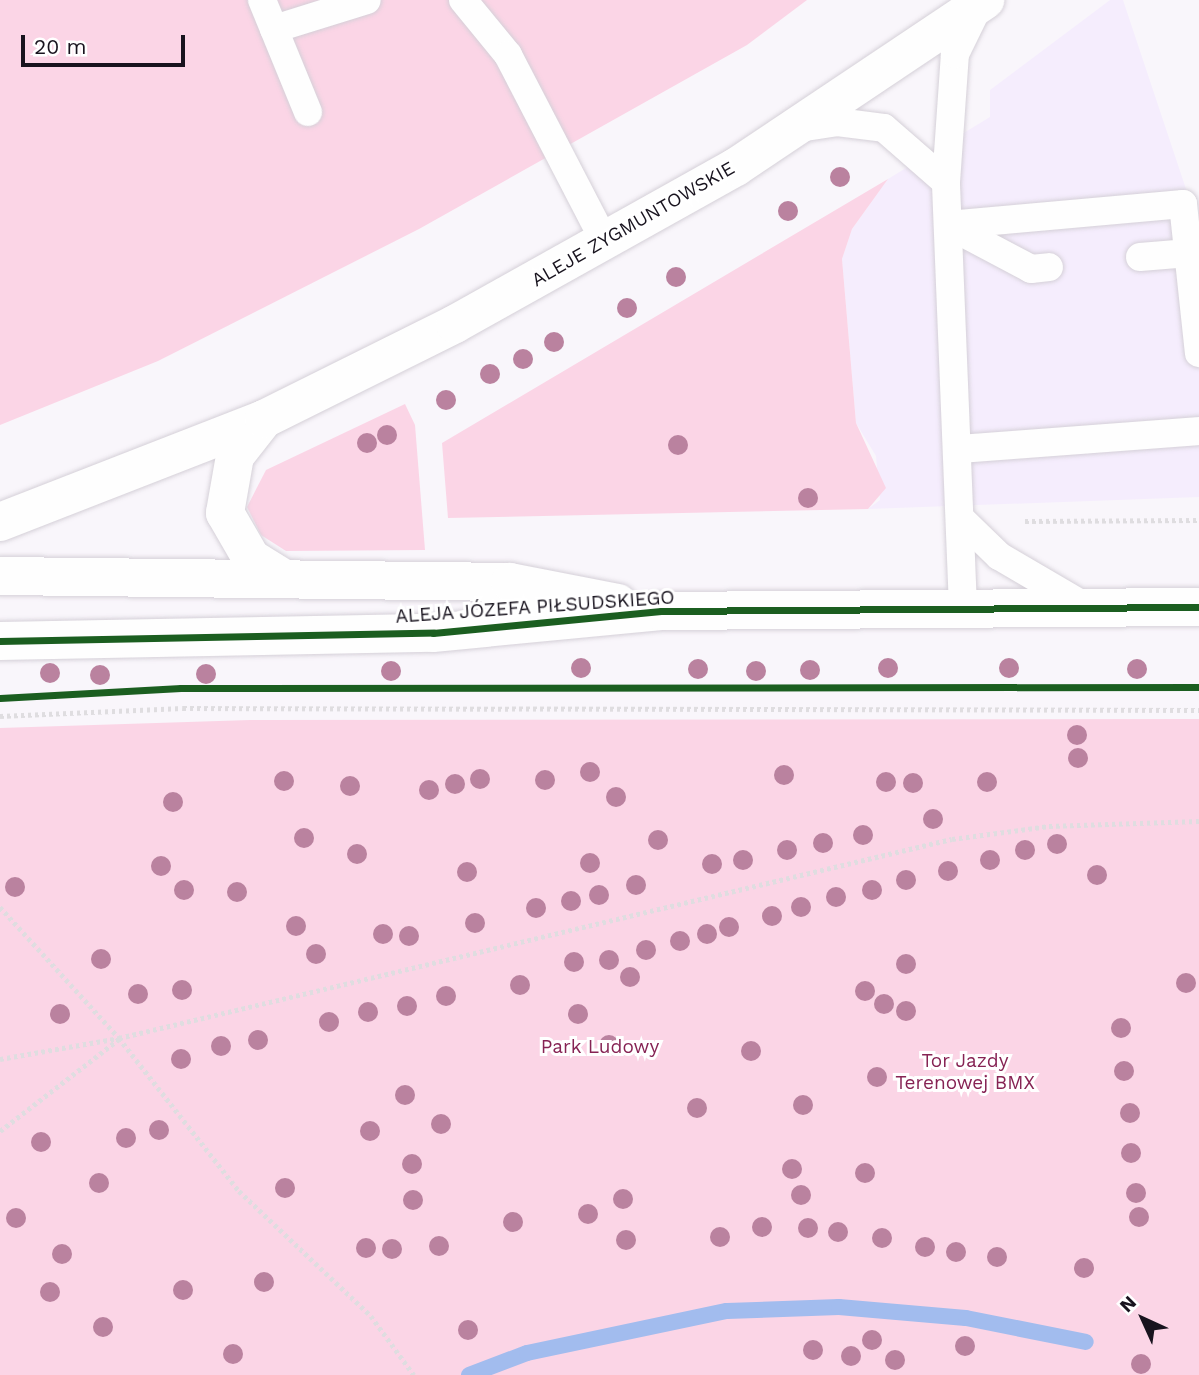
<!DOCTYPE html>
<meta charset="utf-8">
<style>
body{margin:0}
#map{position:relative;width:1199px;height:1375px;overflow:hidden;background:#f9f6fb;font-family:"Work Sans",sans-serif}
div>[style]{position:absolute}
.built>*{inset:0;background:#f5edfd}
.green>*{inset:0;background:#fbd5e6}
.stream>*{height:16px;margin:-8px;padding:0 8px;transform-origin:8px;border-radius:8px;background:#a2bcee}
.path>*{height:4.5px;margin-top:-2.25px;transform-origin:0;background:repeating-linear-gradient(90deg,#dfdde0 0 3.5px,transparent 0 7px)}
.roads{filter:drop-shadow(0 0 2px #d5d0d8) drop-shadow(0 0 2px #d5d0d8)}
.lane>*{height:28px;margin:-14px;padding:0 14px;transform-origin:14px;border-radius:14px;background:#fefefe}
.secondary>*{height:38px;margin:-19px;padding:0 19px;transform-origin:19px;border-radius:19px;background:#fefefe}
.cycleway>*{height:7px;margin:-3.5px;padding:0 3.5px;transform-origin:3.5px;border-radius:3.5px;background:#1b5e20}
.trees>*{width:20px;height:20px;margin:-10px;border-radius:50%;background:#ba829f}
span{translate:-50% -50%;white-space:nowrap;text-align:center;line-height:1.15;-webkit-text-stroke:6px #fff;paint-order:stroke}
.street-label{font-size:19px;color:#18131e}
.park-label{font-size:19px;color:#862354}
.north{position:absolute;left:1108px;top:1284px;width:70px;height:70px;-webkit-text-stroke:5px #fff;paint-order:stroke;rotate:315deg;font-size:19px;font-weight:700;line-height:28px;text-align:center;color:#18131e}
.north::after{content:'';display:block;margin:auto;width:24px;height:32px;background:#18131e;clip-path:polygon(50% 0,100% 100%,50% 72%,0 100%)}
.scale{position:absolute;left:21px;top:35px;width:164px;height:32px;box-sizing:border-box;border:4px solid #18131e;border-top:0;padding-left:9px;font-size:21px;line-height:24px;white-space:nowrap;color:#18131e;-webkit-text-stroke:5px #fff;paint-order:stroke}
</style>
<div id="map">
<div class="built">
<i style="clip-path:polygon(1110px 0,1123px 0,1199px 228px,1199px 497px,868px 509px,880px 500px,876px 456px,856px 423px,842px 259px,852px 229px,888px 179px,990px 117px,990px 90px)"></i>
</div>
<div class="green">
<i style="clip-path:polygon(0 0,807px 0,747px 45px,419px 229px,158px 361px,0 425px)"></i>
<i style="clip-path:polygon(888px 179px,852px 229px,842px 259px,856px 423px,886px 488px,868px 509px,448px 518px,442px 443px)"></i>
<i style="clip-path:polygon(405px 404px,415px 425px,425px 550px,286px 551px,261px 535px,247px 507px,266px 470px)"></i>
<i style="clip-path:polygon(1199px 719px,1199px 1375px,0 1375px,0 728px,250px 720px)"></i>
</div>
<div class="stream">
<i style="left:469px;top:1375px;width:62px;rotate:-20.8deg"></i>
<i style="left:527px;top:1353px;width:204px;rotate:-11.9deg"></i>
<i style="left:727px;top:1311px;width:112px;rotate:-2deg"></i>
<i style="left:839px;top:1307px;width:127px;rotate:5deg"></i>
<i style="left:966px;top:1318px;width:122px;rotate:11.3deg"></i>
</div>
<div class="path">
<i style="left:1025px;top:521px;width:174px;rotate:-0.3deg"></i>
<i style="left:0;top:716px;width:183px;rotate:-2.5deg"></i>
<i style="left:183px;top:708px;width:1016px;rotate:0.11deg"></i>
<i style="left:0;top:907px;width:177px;rotate:47.7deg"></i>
<i style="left:119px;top:1038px;width:194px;rotate:51.9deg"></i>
<i style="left:239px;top:1191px;width:182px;rotate:43.4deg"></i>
<i style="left:371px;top:1316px;width:73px;rotate:53.9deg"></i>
<i style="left:0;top:1059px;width:121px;rotate:-10deg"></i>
<i style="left:119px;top:1038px;width:856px;rotate:-13.44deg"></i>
<i style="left:952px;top:839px;width:98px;rotate:-7.6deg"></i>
<i style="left:1049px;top:826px;width:150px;rotate:-1.9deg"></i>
<i style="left:0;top:1131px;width:150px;rotate:-37.7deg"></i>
</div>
<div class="roads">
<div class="lane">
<i style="left:262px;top:0;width:121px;rotate:67.7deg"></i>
<i style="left:463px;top:0;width:71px;rotate:50.7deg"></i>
<i style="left:508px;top:55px;width:211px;rotate:62.6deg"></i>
<i style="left:274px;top:29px;width:97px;rotate:-17.3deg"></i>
<i style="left:799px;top:128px;width:38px;rotate:-9deg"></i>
<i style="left:837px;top:122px;width:47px;rotate:7.3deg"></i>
<i style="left:884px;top:128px;width:82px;rotate:41.1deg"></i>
<i style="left:948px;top:225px;width:236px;rotate:-5.1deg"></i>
<i style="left:1183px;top:204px;width:150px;rotate:83.9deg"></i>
<i style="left:948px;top:225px;width:94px;rotate:27.9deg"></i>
<i style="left:1031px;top:269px;width:18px;rotate:-6deg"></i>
<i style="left:1140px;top:257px;width:49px;rotate:-4.7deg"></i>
<i style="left:960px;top:449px;width:240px;rotate:-4.3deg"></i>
<i style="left:963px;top:521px;width:50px;rotate:44.2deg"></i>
<i style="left:999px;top:556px;width:103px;rotate:30.3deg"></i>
<i style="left:963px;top:608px;width:426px;rotate:-92.3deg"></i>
<i style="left:946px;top:182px;width:128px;rotate:-86deg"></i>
<i style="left:955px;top:54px;width:55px;rotate:-63.9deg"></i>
</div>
<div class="secondary">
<i style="left:264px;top:419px;width:47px;rotate:128.1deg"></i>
<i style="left:235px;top:456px;width:58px;rotate:100deg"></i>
<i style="left:225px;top:513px;width:52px;rotate:60deg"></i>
<i style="left:251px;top:558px;width:38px;rotate:32deg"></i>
<i style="left:0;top:522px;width:283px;rotate:-21.3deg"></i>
<i style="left:264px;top:419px;width:213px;rotate:-26.4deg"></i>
<i style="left:455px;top:324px;width:322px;rotate:-29.2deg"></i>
<i style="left:736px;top:167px;width:300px;rotate:-33.8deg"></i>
<i style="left:0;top:576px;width:510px;rotate:0.67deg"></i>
<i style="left:510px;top:582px;width:110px;rotate:11deg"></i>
<i style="left:0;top:641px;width:433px;rotate:-1.1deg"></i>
<i style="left:433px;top:633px;width:229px;rotate:-5.5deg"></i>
<i style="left:661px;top:611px;width:538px;rotate:-0.43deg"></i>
</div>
</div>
<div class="cycleway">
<i style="left:0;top:641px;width:433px;rotate:-1.1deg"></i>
<i style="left:433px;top:633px;width:229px;rotate:-5.5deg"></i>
<i style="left:661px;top:611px;width:538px;rotate:-0.43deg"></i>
<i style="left:0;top:698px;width:181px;rotate:-3.2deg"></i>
<i style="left:181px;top:688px;width:1018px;rotate:-0.06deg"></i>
</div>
<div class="trees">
<i style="left:840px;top:177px"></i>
<i style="left:788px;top:211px"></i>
<i style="left:676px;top:277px"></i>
<i style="left:627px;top:308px"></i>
<i style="left:554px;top:342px"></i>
<i style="left:523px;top:359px"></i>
<i style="left:490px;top:374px"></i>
<i style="left:446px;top:400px"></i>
<i style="left:387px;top:435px"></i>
<i style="left:367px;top:443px"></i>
<i style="left:678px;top:445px"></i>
<i style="left:808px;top:498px"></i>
<i style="left:581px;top:668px"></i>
<i style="left:888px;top:668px"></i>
<i style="left:1009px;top:668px"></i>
<i style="left:698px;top:669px"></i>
<i style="left:1137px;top:669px"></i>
<i style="left:810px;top:670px"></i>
<i style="left:391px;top:671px"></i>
<i style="left:756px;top:671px"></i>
<i style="left:50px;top:673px"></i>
<i style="left:206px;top:674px"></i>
<i style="left:100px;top:675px"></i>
<i style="left:1077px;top:735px"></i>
<i style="left:1078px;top:758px"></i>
<i style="left:590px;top:772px"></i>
<i style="left:784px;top:775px"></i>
<i style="left:480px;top:779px"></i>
<i style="left:545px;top:780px"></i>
<i style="left:284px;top:781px"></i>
<i style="left:886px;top:782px"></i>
<i style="left:987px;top:782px"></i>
<i style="left:913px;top:783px"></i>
<i style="left:455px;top:784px"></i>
<i style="left:350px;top:786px"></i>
<i style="left:429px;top:790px"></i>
<i style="left:616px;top:797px"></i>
<i style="left:173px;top:802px"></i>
<i style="left:933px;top:819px"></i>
<i style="left:863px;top:835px"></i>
<i style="left:304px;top:838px"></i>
<i style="left:658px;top:840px"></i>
<i style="left:823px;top:843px"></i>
<i style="left:1057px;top:844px"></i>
<i style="left:787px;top:850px"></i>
<i style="left:1025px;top:850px"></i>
<i style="left:357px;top:854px"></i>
<i style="left:743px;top:860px"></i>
<i style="left:990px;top:860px"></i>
<i style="left:590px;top:863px"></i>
<i style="left:712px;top:864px"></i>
<i style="left:161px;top:866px"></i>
<i style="left:948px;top:871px"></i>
<i style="left:467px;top:872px"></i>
<i style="left:1097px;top:875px"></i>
<i style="left:906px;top:880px"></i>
<i style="left:636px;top:885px"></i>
<i style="left:15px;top:887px"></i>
<i style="left:184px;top:890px"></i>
<i style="left:872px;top:890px"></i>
<i style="left:237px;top:892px"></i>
<i style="left:599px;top:895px"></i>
<i style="left:836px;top:897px"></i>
<i style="left:571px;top:901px"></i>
<i style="left:801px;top:907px"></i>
<i style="left:536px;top:908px"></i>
<i style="left:772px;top:916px"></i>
<i style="left:475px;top:923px"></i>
<i style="left:296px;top:926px"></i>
<i style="left:729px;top:927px"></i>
<i style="left:383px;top:934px"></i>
<i style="left:707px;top:934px"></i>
<i style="left:409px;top:936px"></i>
<i style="left:680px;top:941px"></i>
<i style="left:646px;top:950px"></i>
<i style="left:316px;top:954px"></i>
<i style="left:101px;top:959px"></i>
<i style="left:609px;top:960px"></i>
<i style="left:574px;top:962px"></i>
<i style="left:906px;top:964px"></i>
<i style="left:630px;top:977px"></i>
<i style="left:1186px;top:983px"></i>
<i style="left:520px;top:985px"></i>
<i style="left:182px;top:990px"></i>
<i style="left:865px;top:991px"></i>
<i style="left:138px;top:994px"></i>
<i style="left:446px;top:996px"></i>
<i style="left:884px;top:1004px"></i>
<i style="left:407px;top:1006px"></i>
<i style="left:906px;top:1011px"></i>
<i style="left:368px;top:1012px"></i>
<i style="left:60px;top:1014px"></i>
<i style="left:578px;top:1014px"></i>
<i style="left:329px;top:1022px"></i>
<i style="left:1121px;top:1028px"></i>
<i style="left:258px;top:1040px"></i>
<i style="left:609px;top:1045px"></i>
<i style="left:221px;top:1046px"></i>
<i style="left:751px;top:1051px"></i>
<i style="left:181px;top:1059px"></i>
<i style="left:1124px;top:1071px"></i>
<i style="left:877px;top:1077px"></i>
<i style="left:405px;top:1095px"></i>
<i style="left:803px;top:1105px"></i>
<i style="left:697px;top:1108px"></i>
<i style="left:1130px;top:1113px"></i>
<i style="left:441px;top:1124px"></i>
<i style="left:159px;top:1130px"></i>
<i style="left:370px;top:1131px"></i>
<i style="left:126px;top:1138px"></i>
<i style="left:41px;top:1142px"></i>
<i style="left:1131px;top:1153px"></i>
<i style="left:412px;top:1164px"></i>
<i style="left:792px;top:1169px"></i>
<i style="left:865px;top:1173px"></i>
<i style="left:99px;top:1183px"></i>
<i style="left:285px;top:1188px"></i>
<i style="left:1136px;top:1193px"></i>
<i style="left:801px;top:1195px"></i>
<i style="left:623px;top:1199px"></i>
<i style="left:413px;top:1200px"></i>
<i style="left:588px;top:1214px"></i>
<i style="left:1139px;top:1217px"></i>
<i style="left:16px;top:1218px"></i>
<i style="left:513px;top:1222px"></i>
<i style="left:762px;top:1227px"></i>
<i style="left:808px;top:1228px"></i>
<i style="left:838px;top:1232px"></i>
<i style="left:720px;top:1237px"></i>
<i style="left:882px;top:1238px"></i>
<i style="left:626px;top:1240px"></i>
<i style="left:439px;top:1246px"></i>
<i style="left:925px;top:1247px"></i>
<i style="left:366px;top:1248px"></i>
<i style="left:392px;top:1249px"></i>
<i style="left:956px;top:1252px"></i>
<i style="left:62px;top:1254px"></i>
<i style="left:997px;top:1257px"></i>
<i style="left:1084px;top:1268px"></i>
<i style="left:264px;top:1282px"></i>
<i style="left:183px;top:1290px"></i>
<i style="left:50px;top:1292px"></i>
<i style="left:103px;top:1327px"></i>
<i style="left:468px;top:1330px"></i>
<i style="left:872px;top:1340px"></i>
<i style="left:965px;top:1346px"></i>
<i style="left:813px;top:1350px"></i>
<i style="left:233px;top:1354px"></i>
<i style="left:851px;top:1356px"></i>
<i style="left:895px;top:1360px"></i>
<i style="left:1141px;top:1364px"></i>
</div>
<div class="street-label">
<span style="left:633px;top:224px;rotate:-30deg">ALEJE ZYGMUNTOWSKIE</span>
<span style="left:535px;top:607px;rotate:-4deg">ALEJA JÓZEFA PIŁSUDSKIEGO</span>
</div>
<div class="park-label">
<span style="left:600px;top:1047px">Park Ludowy</span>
<span style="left:965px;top:1072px">Tor Jazdy<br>Terenowej BMX</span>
</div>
<div class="north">N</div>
<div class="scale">20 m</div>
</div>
